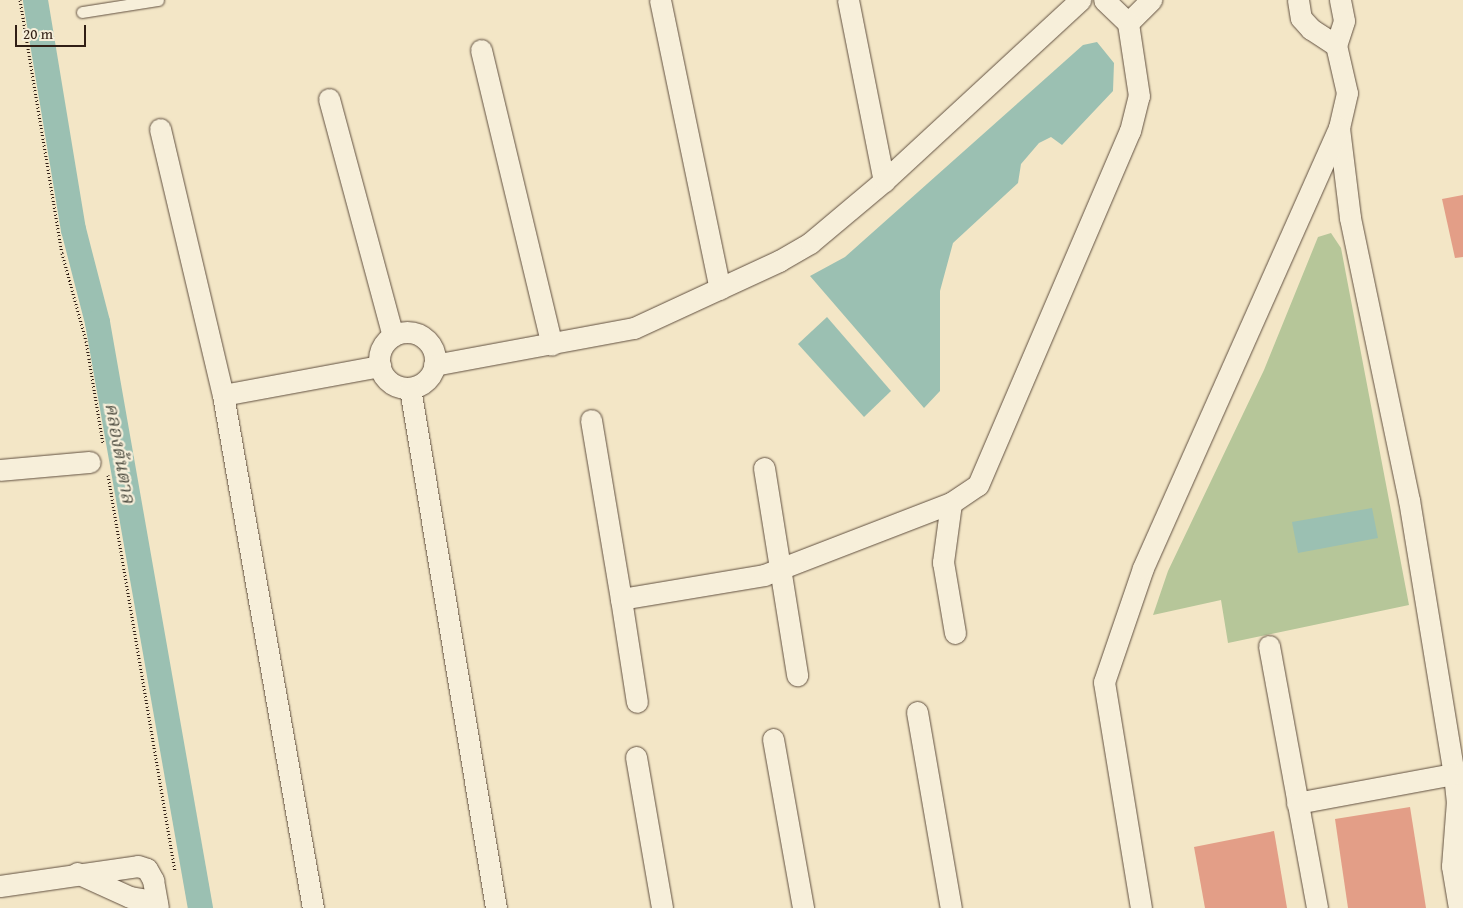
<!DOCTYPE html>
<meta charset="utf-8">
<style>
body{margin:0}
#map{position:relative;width:1463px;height:908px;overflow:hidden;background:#f3e6c6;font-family:"Gentium Book Plus","Noto Serif Thai",serif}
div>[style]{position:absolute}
.green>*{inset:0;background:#b6c699}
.water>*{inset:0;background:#9bc0b2}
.canal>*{height:25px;margin:-12.5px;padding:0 12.5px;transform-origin:12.5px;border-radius:12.5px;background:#9bc0b2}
.building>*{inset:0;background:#e39e87}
.path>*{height:3px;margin-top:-1.5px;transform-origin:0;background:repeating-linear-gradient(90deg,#301e14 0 1px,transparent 0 3.5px)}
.roads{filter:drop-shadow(0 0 1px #615040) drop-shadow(0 0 1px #615040)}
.lane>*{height:11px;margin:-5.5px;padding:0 5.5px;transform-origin:5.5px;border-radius:5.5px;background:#f7efda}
.street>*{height:21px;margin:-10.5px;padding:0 10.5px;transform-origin:10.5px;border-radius:10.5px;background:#f7efda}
.street>.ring{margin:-10.5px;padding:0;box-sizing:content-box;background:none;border:21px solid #f7efda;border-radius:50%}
span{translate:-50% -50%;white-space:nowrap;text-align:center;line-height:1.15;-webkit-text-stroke:4.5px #f7efda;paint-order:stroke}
.water-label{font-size:19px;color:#504f43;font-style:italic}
.scale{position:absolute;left:15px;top:25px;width:71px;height:22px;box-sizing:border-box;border:2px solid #301e14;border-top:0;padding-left:6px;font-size:15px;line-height:18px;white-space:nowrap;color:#301e14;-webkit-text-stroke:4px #f7efda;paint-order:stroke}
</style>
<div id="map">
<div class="green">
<i style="clip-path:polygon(1331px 233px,1341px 248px,1409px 605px,1228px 643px,1221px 600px,1153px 615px,1168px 571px,1264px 370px,1318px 237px)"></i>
</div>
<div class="water">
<i style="clip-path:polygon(1097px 42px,1114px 63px,1113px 91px,1062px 145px,1051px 137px,1039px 143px,1021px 164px,1018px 183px,953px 243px,940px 291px,940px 391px,924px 408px,810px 276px,845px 257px,1083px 45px)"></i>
<i style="clip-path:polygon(827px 317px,891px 391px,864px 417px,798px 344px)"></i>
<i style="clip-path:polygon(1372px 508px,1378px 538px,1298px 553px,1292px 522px)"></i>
</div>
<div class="canal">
<i style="left:35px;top:0;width:232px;rotate:80.6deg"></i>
<i style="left:73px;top:229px;width:96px;rotate:75.5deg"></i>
<i style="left:97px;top:322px;width:595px;rotate:80.03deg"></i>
</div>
<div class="building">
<i style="clip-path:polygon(1463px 195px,1463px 257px,1455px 258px,1442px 199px)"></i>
<i style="clip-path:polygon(1410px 807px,1426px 908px,1348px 908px,1335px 819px)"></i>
<i style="clip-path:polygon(1274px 831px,1287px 908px,1205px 908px,1194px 847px)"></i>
</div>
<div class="path">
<i style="left:20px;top:0;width:256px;rotate:80.6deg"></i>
<i style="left:62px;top:253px;width:91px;rotate:74.7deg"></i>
<i style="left:86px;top:341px;width:104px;rotate:80.6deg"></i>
<i style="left:108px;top:475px;width:401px;rotate:80.4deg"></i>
</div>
<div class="roads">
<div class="lane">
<i style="left:82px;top:12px;width:77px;rotate:-9deg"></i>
</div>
<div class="street">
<i style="left:660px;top:0;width:295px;rotate:78.3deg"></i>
<i style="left:848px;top:0;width:185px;rotate:78.8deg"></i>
<i style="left:1298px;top:0;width:18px;rotate:81deg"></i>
<i style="left:1301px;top:18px;width:15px;rotate:48deg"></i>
<i style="left:1311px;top:29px;width:30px;rotate:33deg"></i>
<i style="left:1340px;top:0;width:21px;rotate:79deg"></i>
<i style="left:1344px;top:21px;width:25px;rotate:108deg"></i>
<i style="left:1336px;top:45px;width:49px;rotate:77.1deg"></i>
<i style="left:1347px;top:93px;width:36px;rotate:103deg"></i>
<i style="left:1339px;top:128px;width:91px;rotate:83deg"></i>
<i style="left:1350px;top:218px;width:288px;rotate:78.2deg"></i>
<i style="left:1409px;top:500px;width:278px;rotate:80.7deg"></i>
<i style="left:1454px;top:774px;width:27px;rotate:84deg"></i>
<i style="left:1457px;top:801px;width:65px;rotate:94.4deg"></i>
<i style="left:1452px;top:866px;width:43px;rotate:80.5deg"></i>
<i style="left:1128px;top:23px;width:33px;rotate:-45deg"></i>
<i style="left:481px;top:50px;width:303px;rotate:76.5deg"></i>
<i style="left:329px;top:99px;width:245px;rotate:74.9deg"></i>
<i style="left:160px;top:129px;width:273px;rotate:76.7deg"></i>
<i style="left:223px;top:395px;width:521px;rotate:80.05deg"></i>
<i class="ring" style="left:379px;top:332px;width:35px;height:35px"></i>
<i style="left:434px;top:365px;width:203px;rotate:-10.5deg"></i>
<i style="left:634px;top:328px;width:160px;rotate:-24.8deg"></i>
<i style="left:779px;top:261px;width:36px;rotate:-30deg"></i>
<i style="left:810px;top:243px;width:97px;rotate:-40deg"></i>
<i style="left:884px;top:181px;width:267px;rotate:-42.7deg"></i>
<i style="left:410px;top:388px;width:527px;rotate:80.61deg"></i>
<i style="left:223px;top:395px;width:160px;rotate:-10.5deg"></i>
<i style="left:591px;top:420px;width:181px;rotate:80.5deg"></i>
<i style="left:621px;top:599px;width:145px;rotate:-9.5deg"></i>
<i style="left:764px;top:575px;width:200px;rotate:-21.1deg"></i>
<i style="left:951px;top:503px;width:32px;rotate:-34deg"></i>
<i style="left:978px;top:485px;width:385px;rotate:-66.8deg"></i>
<i style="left:1130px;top:131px;width:36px;rotate:-76deg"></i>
<i style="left:1139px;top:96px;width:74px;rotate:-98.6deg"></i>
<i style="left:1128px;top:23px;width:33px;rotate:-136deg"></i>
<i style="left:764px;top:468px;width:210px;rotate:80.9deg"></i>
<i style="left:0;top:470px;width:90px;rotate:-5.1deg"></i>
<i style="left:951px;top:503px;width:60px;rotate:97.7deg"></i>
<i style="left:943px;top:562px;width:72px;rotate:80.4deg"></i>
<i style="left:621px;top:599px;width:104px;rotate:81.2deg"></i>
<i style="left:1269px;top:646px;width:266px;rotate:79.6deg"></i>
<i style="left:917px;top:712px;width:199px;rotate:80.2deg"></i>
<i style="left:773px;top:739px;width:172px;rotate:79.9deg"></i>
<i style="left:636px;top:757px;width:153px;rotate:80.2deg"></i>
<i style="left:1297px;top:803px;width:160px;rotate:-10.5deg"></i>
<i style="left:77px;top:873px;width:58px;rotate:24.4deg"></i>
<i style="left:130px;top:897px;width:27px;rotate:10deg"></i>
<i style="left:0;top:886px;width:139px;rotate:-8.2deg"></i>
<i style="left:138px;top:866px;width:9px;rotate:18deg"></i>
<i style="left:147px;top:869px;width:13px;rotate:61deg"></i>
<i style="left:153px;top:880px;width:28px;rotate:80deg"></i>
<i style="left:1141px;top:908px;width:229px;rotate:-99.3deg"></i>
<i style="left:1104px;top:682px;width:120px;rotate:-71.1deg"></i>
<i style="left:1143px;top:568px;width:482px;rotate:-66deg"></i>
</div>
</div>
<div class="water-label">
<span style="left:120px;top:453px;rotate:80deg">คลองต้นตาล</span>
</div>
<div class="scale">20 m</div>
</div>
